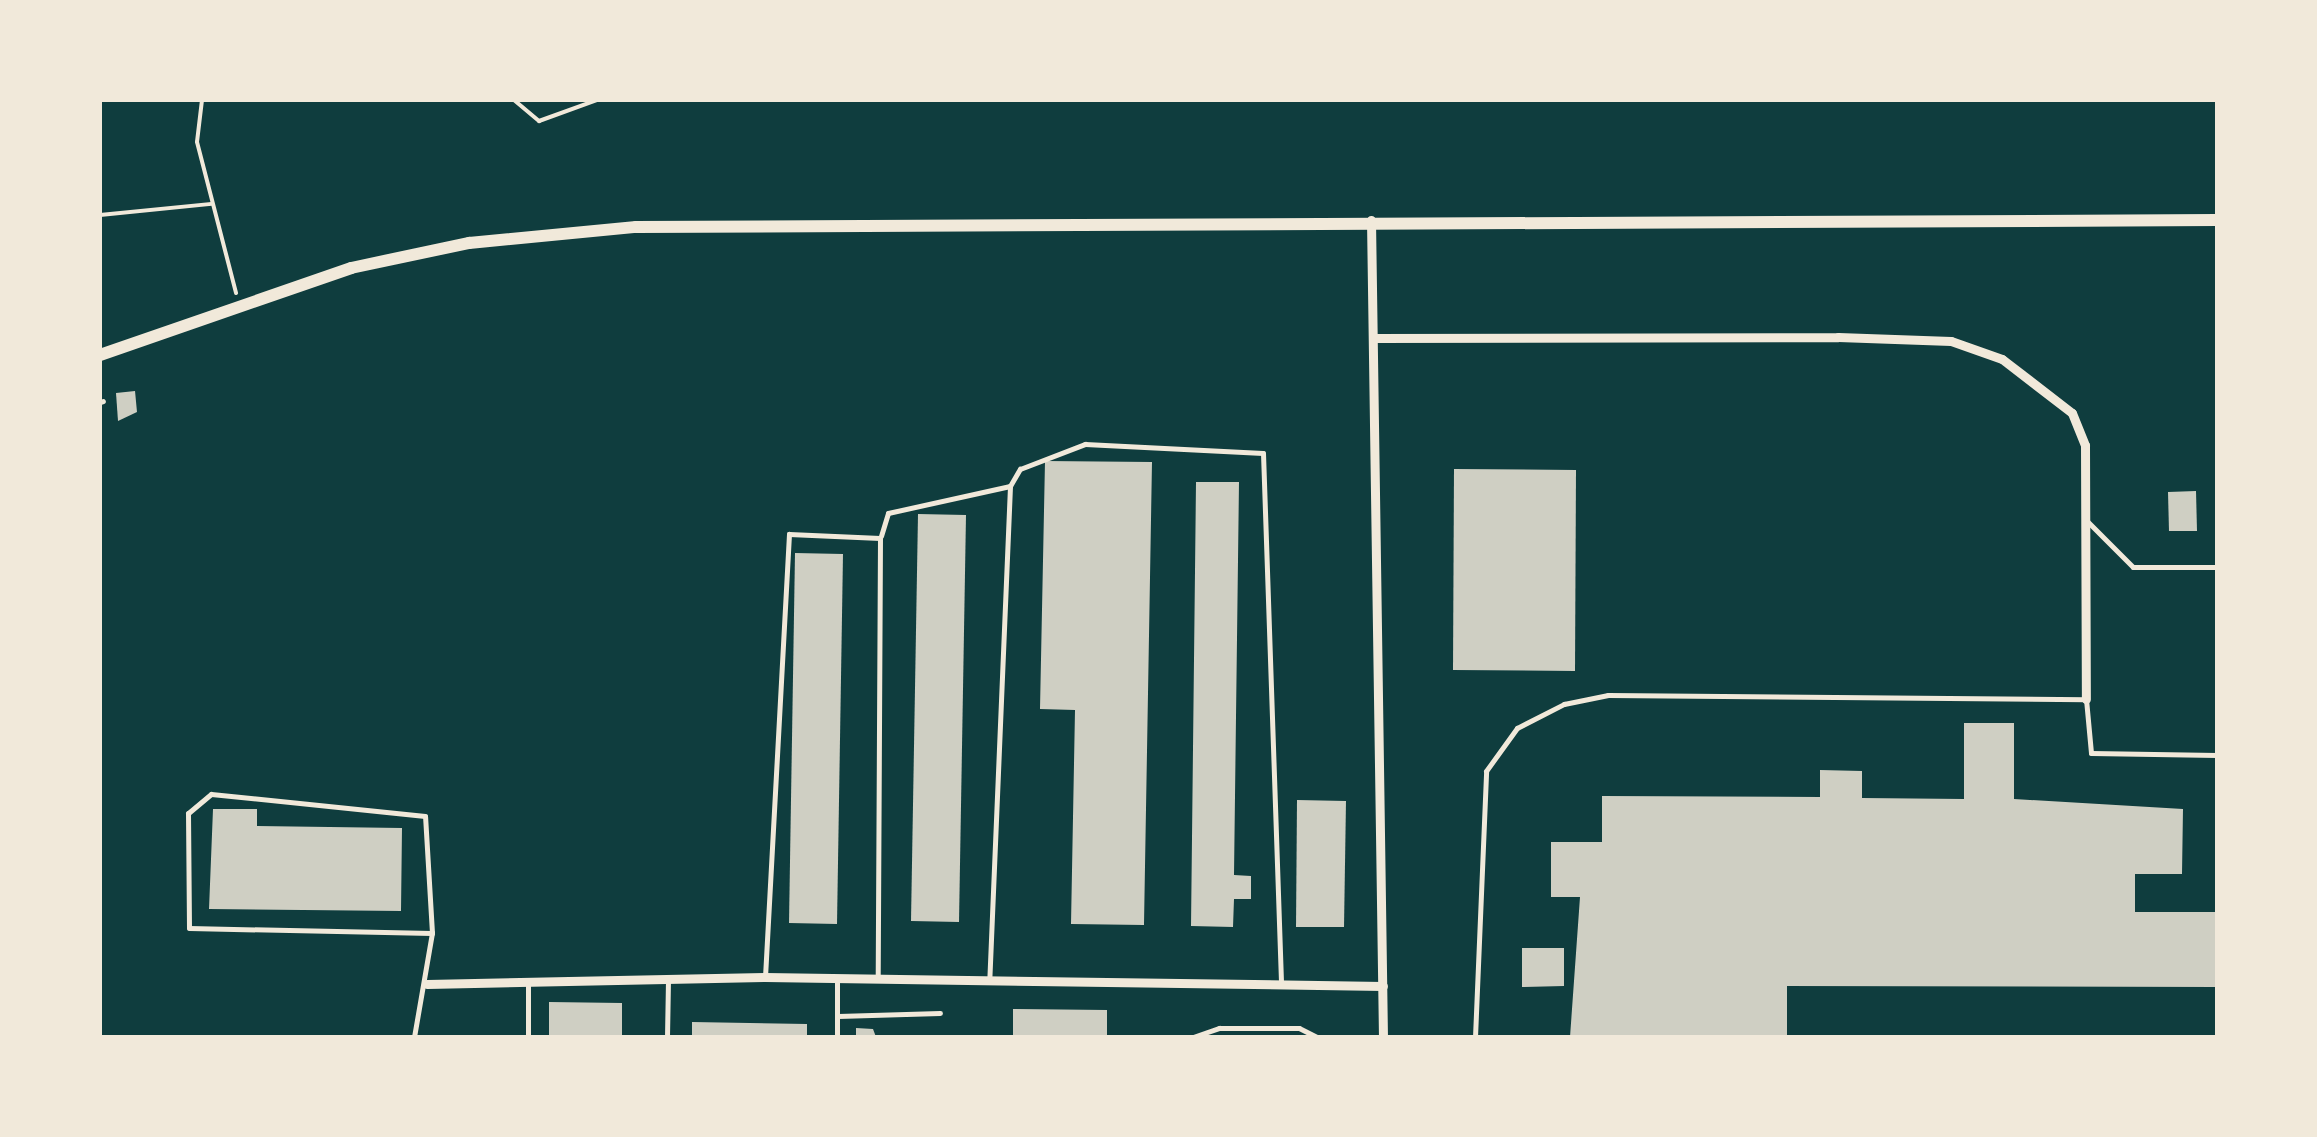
<!DOCTYPE html>
<style>
body{margin:0}
#map{position:relative;width:2317px;height:1137px;overflow:hidden;background:#0f3d3e;font-family:Bitter,serif}
div>[style]{position:absolute}
.building>*{inset:0;background:#cfcfc3}
.path>*{height:4px;margin:-2px;padding:0 2px;transform-origin:2px;border-radius:2px;background:#f1e9da}
.service>*{height:5px;margin:-2.5px;padding:0 2.5px;transform-origin:2.5px;border-radius:2.5px;background:#f1e9da}
.minor>*{height:9px;margin:-4.5px;padding:0 4.5px;transform-origin:4.5px;border-radius:4.5px;background:#f1e9da}
.secondary>*{height:12px;margin:-6px;padding:0 6px;transform-origin:6px;border-radius:6px;background:#f1e9da}
span{translate:-50% -50%;white-space:nowrap;text-align:center;line-height:1.15;-webkit-text-stroke:8px #f1e9da;paint-order:stroke}
.frame{position:absolute;inset:0;border:102px solid #f1e9da;pointer-events:none}
</style>
<div id="map">
<div class="building">
<i style="clip-path:polygon(135px 391px,137px 412px,118px 421px,116px 393px)"></i>
<i style="clip-path:polygon(1045px 461px,1152px 462px,1144px 925px,1071px 924px,1075px 710px,1040px 709px)"></i>
<i style="clip-path:polygon(1454px 469px,1576px 470px,1575px 671px,1453px 670px)"></i>
<i style="clip-path:polygon(1196px 482px,1239px 482px,1234px 875px,1251px 876px,1251px 899px,1234px 899px,1233px 927px,1191px 926px)"></i>
<i style="clip-path:polygon(2196px 491px,2197px 531px,2169px 531px,2168px 492px)"></i>
<i style="clip-path:polygon(918px 514px,966px 515px,959px 922px,911px 921px)"></i>
<i style="clip-path:polygon(795px 553px,843px 554px,837px 924px,789px 923px)"></i>
<i style="clip-path:polygon(1964px 723px,2014px 723px,2014px 799px,2183px 809px,2182px 874px,2135px 874px,2135px 912px,2217px 912px,2217px 987px,1787px 986px,1787px 1037px,1570px 1037px,1580px 897px,1551px 897px,1551px 842px,1602px 842px,1602px 796px,1820px 797px,1820px 770px,1862px 771px,1862px 798px,1964px 799px)"></i>
<i style="clip-path:polygon(1297px 800px,1346px 801px,1344px 927px,1296px 927px)"></i>
<i style="clip-path:polygon(213px 809px,257px 809px,257px 826px,402px 828px,401px 911px,209px 909px)"></i>
<i style="clip-path:polygon(1522px 948px,1564px 948px,1564px 986px,1522px 987px)"></i>
<i style="clip-path:polygon(549px 1002px,622px 1003px,622px 1037px,549px 1037px)"></i>
<i style="clip-path:polygon(1013px 1009px,1107px 1010px,1107px 1037px,1013px 1037px)"></i>
<i style="clip-path:polygon(692px 1022px,807px 1024px,807px 1037px,692px 1037px)"></i>
<i style="clip-path:polygon(856px 1028px,873px 1029px,876px 1037px,856px 1037px)"></i>
</div>
<div class="path">
<i style="left:202px;top:100px;width:42px;rotate:96.8deg"></i>
<i style="left:197px;top:142px;width:156px;rotate:75.5deg"></i>
<i style="left:514px;top:100px;width:33px;rotate:40deg"></i>
<i style="left:539px;top:121px;width:62px;rotate:-19.9deg"></i>
<i style="left:100px;top:215px;width:112px;rotate:-5.7deg"></i>
</div>
<div class="service">
<i style="left:100px;top:402px;width:3px;rotate:-18deg"></i>
<i style="left:1010px;top:486px;width:20px;rotate:-60deg"></i>
<i style="left:1020px;top:469px;width:70px;rotate:-21deg"></i>
<i style="left:1085px;top:444px;width:178px;rotate:2.9deg"></i>
<i style="left:1263px;top:453px;width:530px;rotate:88.05deg"></i>
<i style="left:2087px;top:521px;width:65px;rotate:45deg"></i>
<i style="left:2133px;top:567px;width:84px"></i>
<i style="left:881px;top:536px;width:24px;rotate:-73deg"></i>
<i style="left:888px;top:513px;width:125px;rotate:-12.5deg"></i>
<i style="left:1010px;top:486px;width:494px;rotate:92.4deg"></i>
<i style="left:765px;top:977px;width:444px;rotate:-86.9deg"></i>
<i style="left:789px;top:534px;width:91px;rotate:2.5deg"></i>
<i style="left:880px;top:538px;width:441px;rotate:90.3deg"></i>
<i style="left:837px;top:979px;width:58px;rotate:90deg"></i>
<i style="left:838px;top:1016px;width:102px;rotate:-1.7deg"></i>
<i style="left:414px;top:1037px;width:106px;rotate:-80.2deg"></i>
<i style="left:432px;top:933px;width:117px;rotate:-93.4deg"></i>
<i style="left:425px;top:816px;width:215px;rotate:-174.1deg"></i>
<i style="left:211px;top:794px;width:30px;rotate:140deg"></i>
<i style="left:188px;top:813px;width:115px;rotate:89.5deg"></i>
<i style="left:189px;top:928px;width:243px;rotate:1.2deg"></i>
<i style="left:528px;top:1037px;width:57px;rotate:-90deg"></i>
<i style="left:667px;top:1037px;width:58px;rotate:-89deg"></i>
<i style="left:1193px;top:1037px;width:28px;rotate:-19deg"></i>
<i style="left:1219px;top:1028px;width:80px"></i>
<i style="left:1299px;top:1028px;width:20px;rotate:27deg"></i>
<i style="left:1475px;top:1037px;width:266px;rotate:-87.6deg"></i>
<i style="left:1486px;top:771px;width:53px;rotate:-54.2deg"></i>
<i style="left:1517px;top:728px;width:53px;rotate:-27.1deg"></i>
<i style="left:1564px;top:704px;width:45px;rotate:-11.6deg"></i>
<i style="left:1608px;top:695px;width:478px;rotate:0.5deg"></i>
<i style="left:2086px;top:699px;width:54px;rotate:84.7deg"></i>
<i style="left:2091px;top:753px;width:126px;rotate:0.9deg"></i>
<i style="left:2102px;top:1037px;width:115px"></i>
</div>
<div class="minor">
<i style="left:1371px;top:220px;width:817px;rotate:89.16deg"></i>
<i style="left:1374px;top:338px;width:464px;rotate:-0.1deg"></i>
<i style="left:1838px;top:337px;width:113px;rotate:2deg"></i>
<i style="left:1951px;top:341px;width:54px;rotate:19.4deg"></i>
<i style="left:2002px;top:359px;width:88px;rotate:37.6deg"></i>
<i style="left:2072px;top:413px;width:35px;rotate:68deg"></i>
<i style="left:2085px;top:445px;width:254px;rotate:89.8deg"></i>
<i style="left:427px;top:984px;width:338px;rotate:-1.2deg"></i>
<i style="left:765px;top:977px;width:618px;rotate:0.83deg"></i>
</div>
<div class="secondary">
<i style="left:100px;top:355px;width:266px;rotate:-19.1deg"></i>
<i style="left:351px;top:268px;width:121px;rotate:-12deg"></i>
<i style="left:469px;top:243px;width:168px;rotate:-5.5deg"></i>
<i style="left:636px;top:227px;width:1581px;rotate:-0.25deg"></i>
</div>
<div class="frame"></div>
</div>
